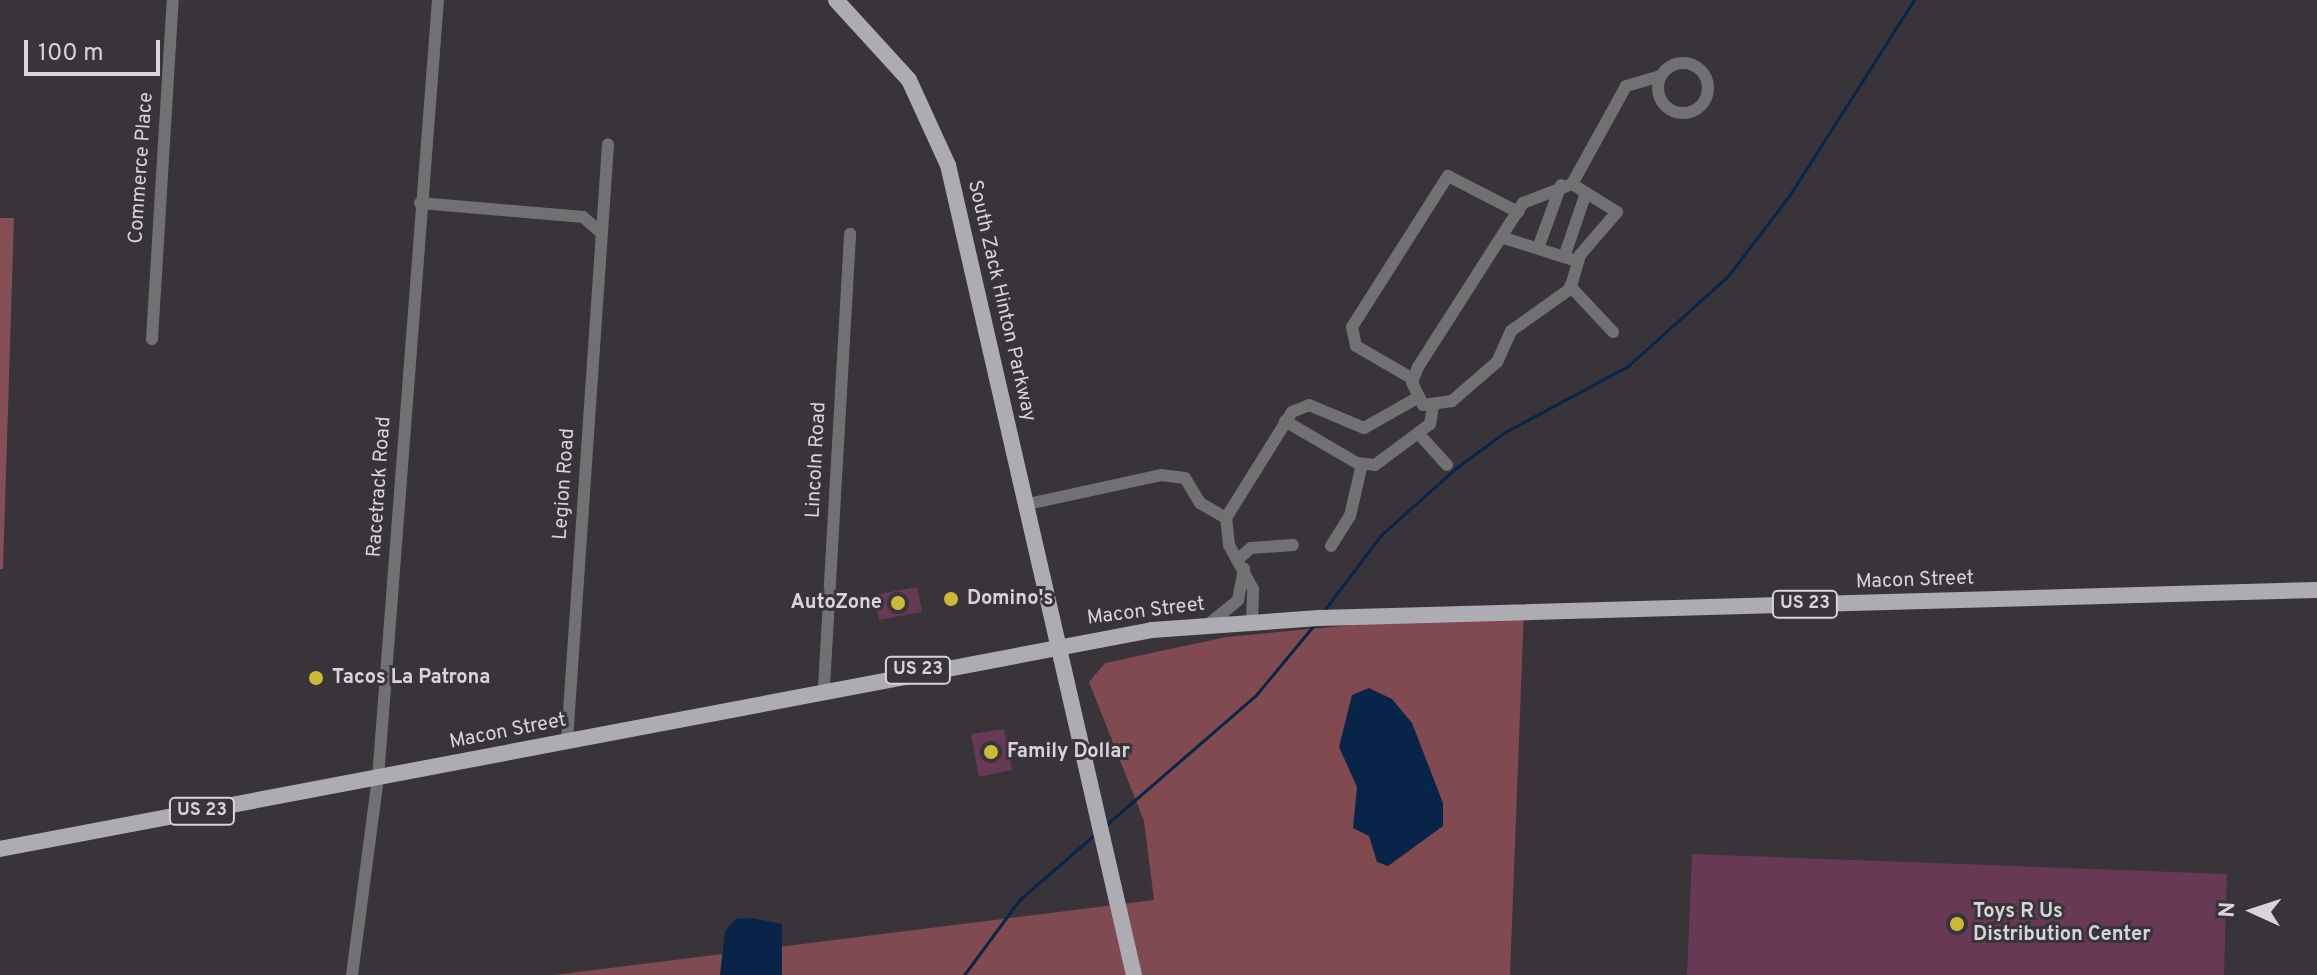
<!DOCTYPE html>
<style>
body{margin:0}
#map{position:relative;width:2317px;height:975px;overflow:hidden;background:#383439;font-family:Overpass,sans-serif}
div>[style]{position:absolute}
.green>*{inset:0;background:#845055}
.forest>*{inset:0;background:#814950}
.water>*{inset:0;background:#082549}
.stream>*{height:3px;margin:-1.5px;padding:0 1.5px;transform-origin:1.5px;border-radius:1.5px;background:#082549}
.building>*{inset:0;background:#673955}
.minor>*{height:12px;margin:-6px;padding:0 6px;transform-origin:6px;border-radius:6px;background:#717174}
.minor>.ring{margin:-6px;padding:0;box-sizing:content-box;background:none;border:12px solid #717174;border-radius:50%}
.major>*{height:16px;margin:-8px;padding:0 8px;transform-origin:8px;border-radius:8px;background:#acacb2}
.dots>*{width:22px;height:22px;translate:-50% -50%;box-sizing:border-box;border:4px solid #383439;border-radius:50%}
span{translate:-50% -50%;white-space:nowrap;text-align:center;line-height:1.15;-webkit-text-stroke:6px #383439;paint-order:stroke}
.shield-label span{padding:2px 6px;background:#383439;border:2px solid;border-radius:6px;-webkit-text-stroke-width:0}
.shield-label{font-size:18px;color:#d7d5d8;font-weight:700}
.street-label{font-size:20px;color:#d7d5d8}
.poi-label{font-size:20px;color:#d7d5d8;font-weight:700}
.left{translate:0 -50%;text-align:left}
.right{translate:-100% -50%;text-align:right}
.north{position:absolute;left:2213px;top:871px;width:80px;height:80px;-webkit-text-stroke:6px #383439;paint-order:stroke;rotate:273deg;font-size:22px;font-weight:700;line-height:32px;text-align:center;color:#d7d5d8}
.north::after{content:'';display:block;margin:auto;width:28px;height:36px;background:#d7d5d8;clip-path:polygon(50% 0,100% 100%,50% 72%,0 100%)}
.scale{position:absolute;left:24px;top:40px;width:136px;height:36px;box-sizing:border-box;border:4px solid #d7d5d8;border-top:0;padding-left:10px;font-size:24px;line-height:28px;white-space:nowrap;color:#d7d5d8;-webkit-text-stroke:6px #383439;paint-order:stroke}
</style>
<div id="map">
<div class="green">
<i style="clip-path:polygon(0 218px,14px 218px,3px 569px,0 569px)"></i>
</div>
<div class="forest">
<i style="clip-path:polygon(1524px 609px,1510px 975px,554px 975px,1154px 900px,1144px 821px,1089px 682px,1105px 663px,1226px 637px)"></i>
</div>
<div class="water">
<i style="clip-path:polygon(1369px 688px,1392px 699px,1412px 723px,1443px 803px,1443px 826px,1388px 866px,1377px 862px,1369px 836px,1353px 828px,1357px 787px,1339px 747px,1352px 695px)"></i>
<i style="clip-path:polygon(752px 918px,782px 924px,782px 975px,720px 975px,725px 931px,736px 919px)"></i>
</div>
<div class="stream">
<i style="left:1322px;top:613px;width:98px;rotate:-52.9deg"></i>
<i style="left:1381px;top:535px;width:101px;rotate:-41.8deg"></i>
<i style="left:1456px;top:468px;width:61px;rotate:-36.3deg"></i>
<i style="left:1505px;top:432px;width:140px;rotate:-28.2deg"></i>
<i style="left:1628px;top:366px;width:135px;rotate:-42deg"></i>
<i style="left:1728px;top:276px;width:101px;rotate:-52.7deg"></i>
<i style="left:1789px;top:196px;width:232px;rotate:-57.5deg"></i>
<i style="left:1106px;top:825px;width:198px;rotate:-40.9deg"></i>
<i style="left:1256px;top:695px;width:89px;rotate:-50.4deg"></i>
<i style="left:964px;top:975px;width:93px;rotate:-53.7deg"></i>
<i style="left:1019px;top:900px;width:99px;rotate:-40.9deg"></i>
</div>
<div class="building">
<i style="clip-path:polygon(917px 587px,922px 612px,879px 620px,874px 595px)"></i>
<i style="clip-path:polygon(1004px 729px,1012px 770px,979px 777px,971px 734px)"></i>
<i style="clip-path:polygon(1692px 854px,2227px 874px,2224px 975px,1687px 975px)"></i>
</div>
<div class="minor">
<i class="ring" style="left:1658px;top:63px;width:38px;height:38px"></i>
<i style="left:1572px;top:184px;width:53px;rotate:31.9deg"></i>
<i style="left:1617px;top:212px;width:57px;rotate:130.7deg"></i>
<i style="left:1580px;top:255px;width:35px;rotate:106deg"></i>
<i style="left:1570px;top:289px;width:72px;rotate:144.6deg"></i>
<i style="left:1511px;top:331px;width:34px;rotate:114deg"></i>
<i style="left:1497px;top:362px;width:60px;rotate:139.1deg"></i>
<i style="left:1452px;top:401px;width:29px;rotate:172deg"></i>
<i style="left:1423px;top:405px;width:25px;rotate:-116deg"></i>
<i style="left:1412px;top:382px;width:16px;rotate:-68deg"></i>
<i style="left:1418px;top:367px;width:195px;rotate:-57.4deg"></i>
<i style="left:1523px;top:203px;width:53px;rotate:-21.2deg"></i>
<i style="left:1572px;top:184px;width:112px;rotate:-61.1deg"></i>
<i style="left:1626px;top:86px;width:36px;rotate:-16deg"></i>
<i style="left:420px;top:203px;width:164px;rotate:4.9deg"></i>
<i style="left:583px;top:217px;width:21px;rotate:41deg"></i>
<i style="left:1504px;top:238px;width:77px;rotate:17.5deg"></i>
<i style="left:1538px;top:248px;width:67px;rotate:-69.9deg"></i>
<i style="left:1564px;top:257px;width:68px;rotate:-71deg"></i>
<i style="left:1570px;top:286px;width:63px;rotate:46.9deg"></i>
<i style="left:152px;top:339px;width:340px;rotate:-86.5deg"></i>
<i style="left:1413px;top:379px;width:66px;rotate:-149.9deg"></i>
<i style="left:1356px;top:346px;width:19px;rotate:-102deg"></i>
<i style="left:1352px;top:327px;width:179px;rotate:-57.6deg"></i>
<i style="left:1448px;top:176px;width:79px;rotate:27.2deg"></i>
<i style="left:1285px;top:421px;width:83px;rotate:30.3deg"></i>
<i style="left:1357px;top:463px;width:18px;rotate:6deg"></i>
<i style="left:1375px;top:465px;width:69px;rotate:-36.7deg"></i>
<i style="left:1430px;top:424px;width:17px;rotate:-80deg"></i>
<i style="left:1418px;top:433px;width:43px;rotate:47.8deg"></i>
<i style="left:1028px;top:504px;width:136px;rotate:-12.3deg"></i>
<i style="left:1161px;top:475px;width:24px;rotate:7deg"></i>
<i style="left:1185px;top:478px;width:29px;rotate:59deg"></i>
<i style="left:1200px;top:503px;width:30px;rotate:30deg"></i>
<i style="left:1331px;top:546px;width:36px;rotate:-58deg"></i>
<i style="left:1350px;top:516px;width:53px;rotate:-77deg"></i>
<i style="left:1237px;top:560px;width:18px;rotate:-41deg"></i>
<i style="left:1251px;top:548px;width:42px;rotate:-4.1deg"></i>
<i style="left:1252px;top:622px;width:33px;rotate:-88deg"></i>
<i style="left:1253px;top:589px;width:50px;rotate:-118.6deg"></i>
<i style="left:1229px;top:545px;width:27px;rotate:-96deg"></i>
<i style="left:1226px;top:518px;width:125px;rotate:-58.1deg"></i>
<i style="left:1292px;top:412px;width:18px;rotate:-22deg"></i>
<i style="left:1309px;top:405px;width:60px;rotate:22.7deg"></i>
<i style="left:1364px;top:428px;width:61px;rotate:-29.5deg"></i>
<i style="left:1210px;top:623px;width:36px;rotate:-39deg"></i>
<i style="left:1238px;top:600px;width:32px;rotate:-79deg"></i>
<i style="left:824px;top:687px;width:454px;rotate:-86.7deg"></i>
<i style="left:567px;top:740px;width:597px;rotate:-86.06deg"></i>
<i style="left:352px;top:975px;width:199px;rotate:-82.5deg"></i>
<i style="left:378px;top:778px;width:780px;rotate:-85.59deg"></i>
</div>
<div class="major">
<i style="left:836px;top:0;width:108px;rotate:47.6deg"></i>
<i style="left:909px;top:80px;width:94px;rotate:65.4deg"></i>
<i style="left:948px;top:165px;width:831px;rotate:77.07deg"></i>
<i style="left:0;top:849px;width:1173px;rotate:-10.76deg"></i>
<i style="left:1152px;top:630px;width:167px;rotate:-4.1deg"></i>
<i style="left:1319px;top:618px;width:998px;rotate:-1.61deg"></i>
</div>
<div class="dots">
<i style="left:951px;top:599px;background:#cbba39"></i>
<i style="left:898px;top:603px;background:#cbba39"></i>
<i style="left:316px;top:678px;background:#cbba39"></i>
<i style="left:991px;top:752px;background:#cbba39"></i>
<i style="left:1957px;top:924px;background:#cbba39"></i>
</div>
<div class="shield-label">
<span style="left:1805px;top:604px">US 23</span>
<span style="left:918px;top:670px">US 23</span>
<span style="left:202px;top:811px">US 23</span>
</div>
<div class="street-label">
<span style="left:142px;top:168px;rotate:-86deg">Commerce Place</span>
<span style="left:1001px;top:301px;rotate:77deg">South Zack Hinton Parkway</span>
<span style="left:817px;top:460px;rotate:-87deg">Lincoln Road</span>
<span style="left:565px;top:484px;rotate:-86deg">Legion Road</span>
<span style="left:380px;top:487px;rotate:-86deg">Racetrack Road</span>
<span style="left:1915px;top:581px;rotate:-2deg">Macon Street</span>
<span style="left:1146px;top:612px;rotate:-7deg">Macon Street</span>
<span style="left:508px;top:732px;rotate:-11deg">Macon Street</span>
</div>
<div class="poi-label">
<span class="left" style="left:967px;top:599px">Domino's</span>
<span class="right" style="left:882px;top:603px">AutoZone</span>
<span class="left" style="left:332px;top:678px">Tacos La Patrona</span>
<span class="left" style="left:1007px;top:752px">Family Dollar</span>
<span class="left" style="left:1973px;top:924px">Toys R Us<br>Distribution Center</span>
</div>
<div class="north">N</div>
<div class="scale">100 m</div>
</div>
